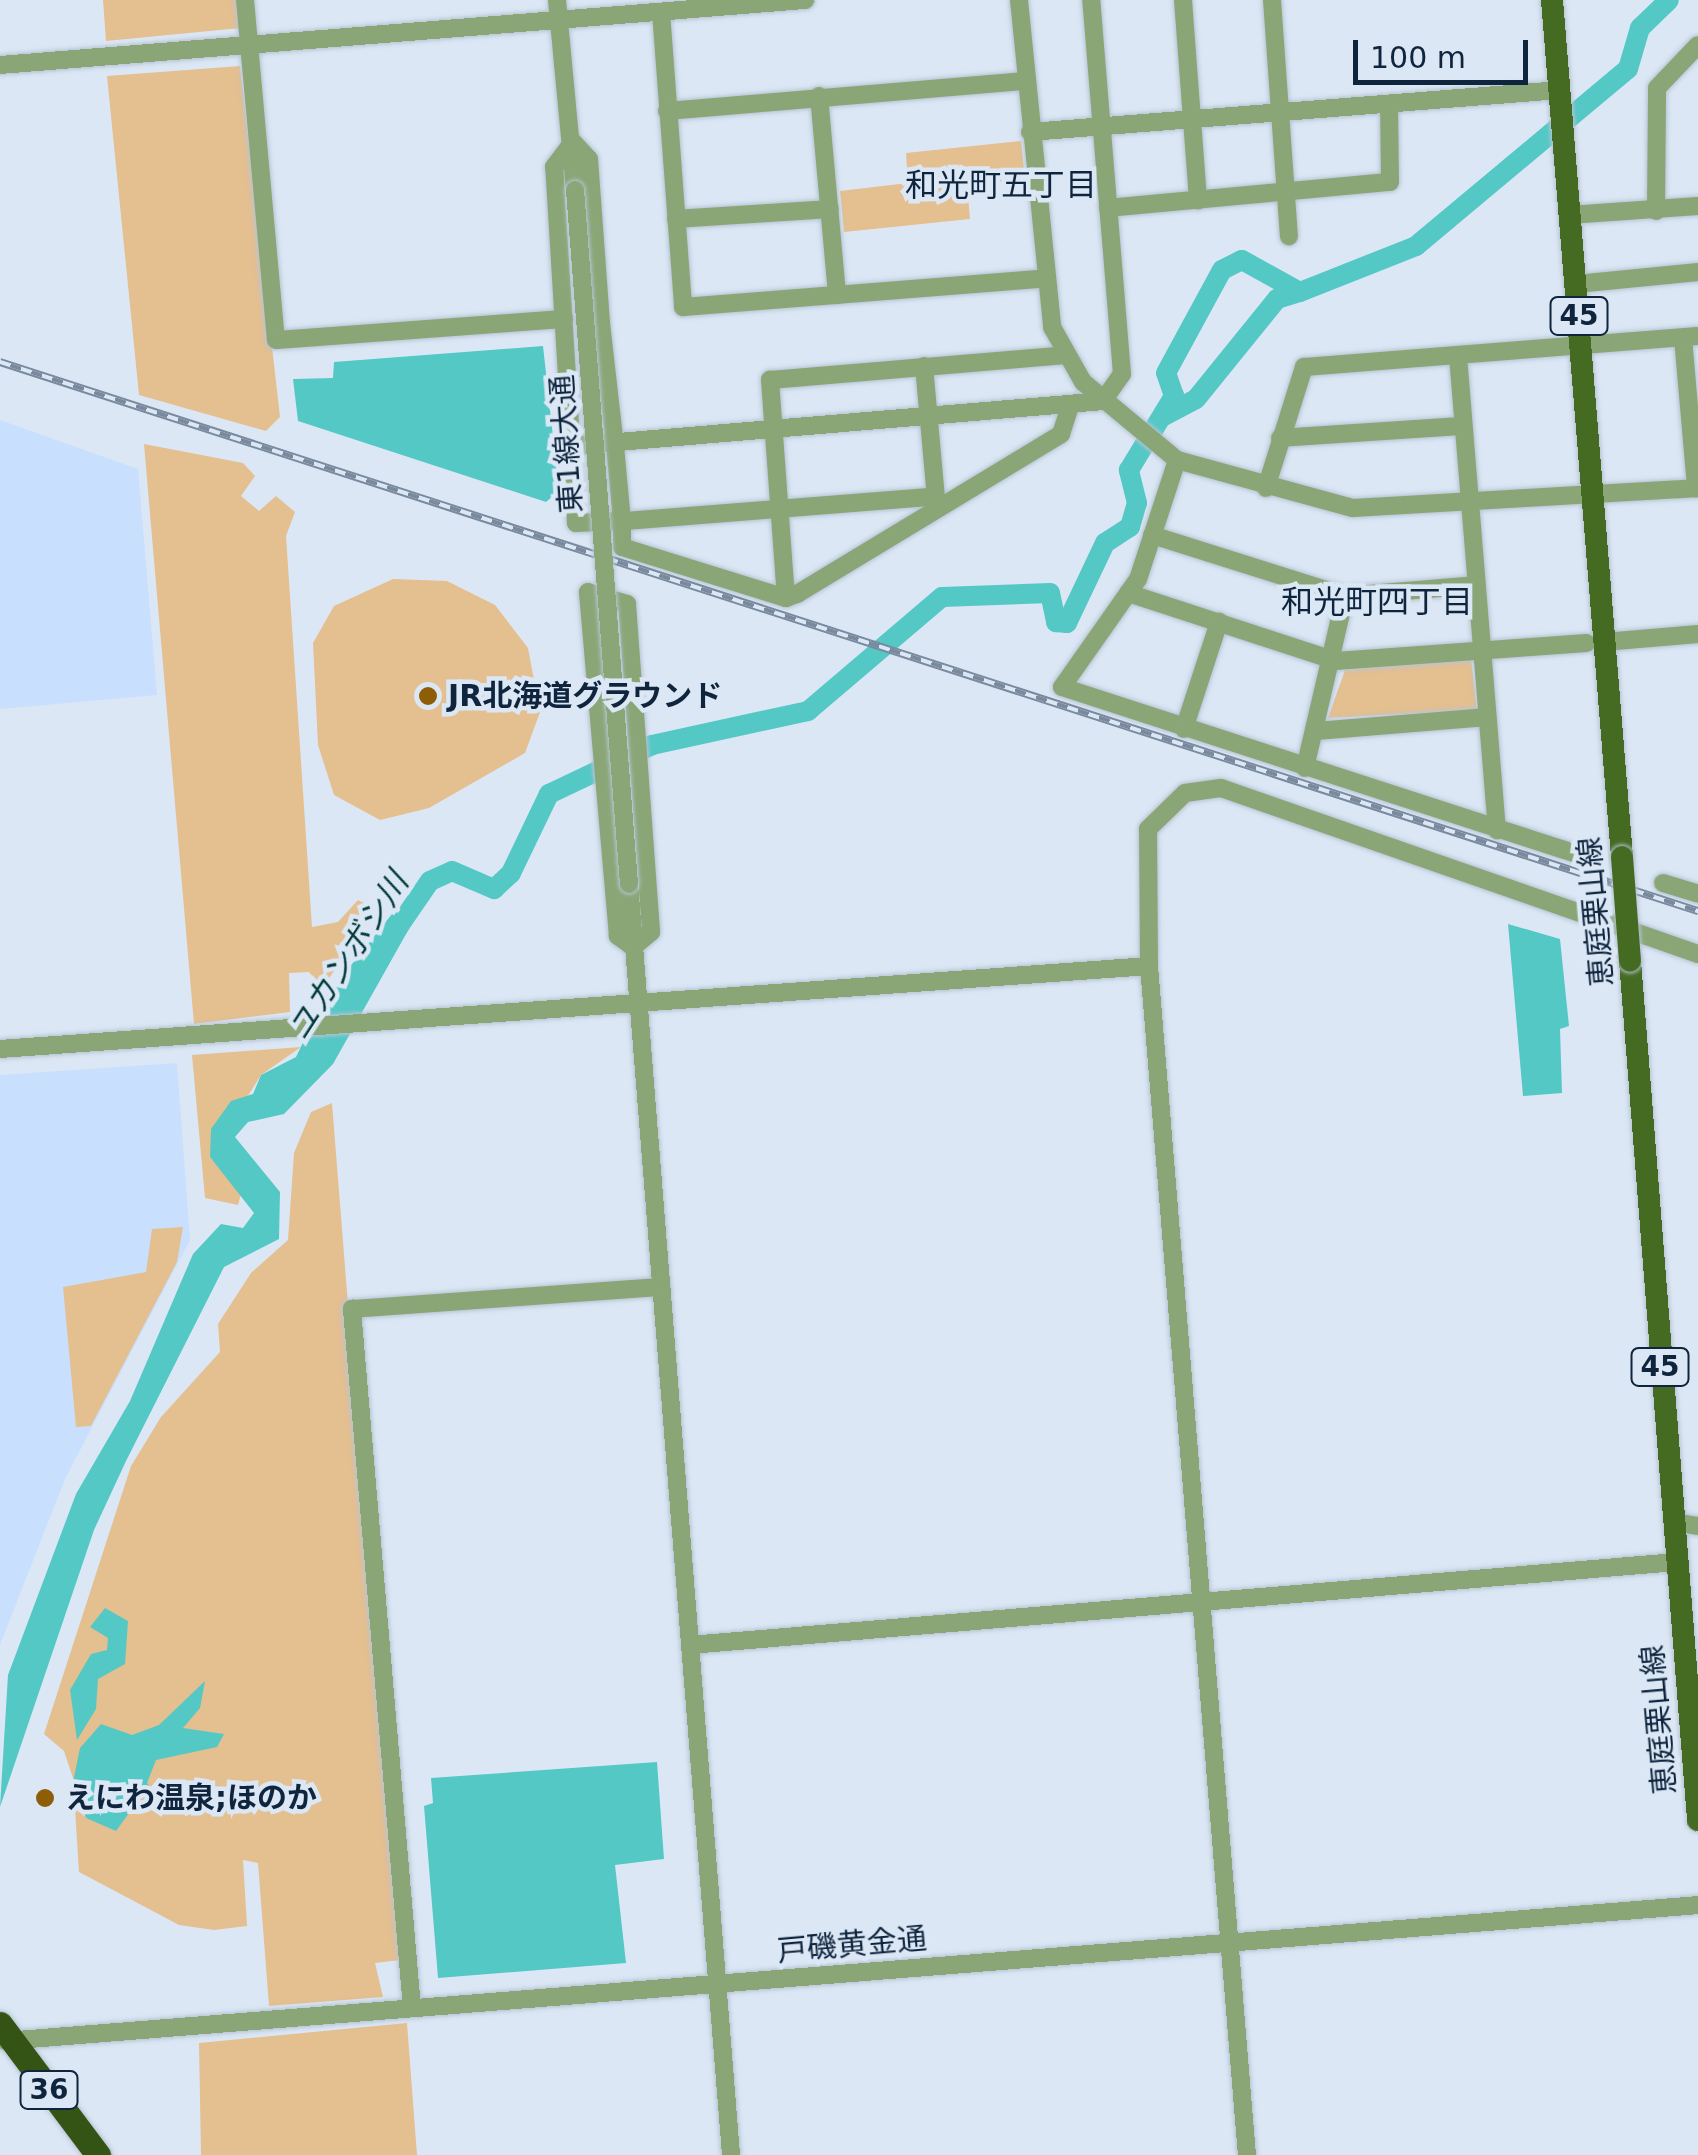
<!DOCTYPE html>
<meta charset="utf-8">
<style>
body{margin:0}
#map{position:relative;width:1698px;height:2155px;overflow:hidden;background:#dce7f5;font-family:"DejaVu Sans","Noto Sans JP",sans-serif}
div>[style]{position:absolute}
.built>*{inset:0;background:#c8e0fd}
.green>*{inset:0;background:#e4bf90}
.water>*{inset:0;background:#54c8c5}
.river>*{height:20px;margin:-10px;padding:0 10px;transform-origin:10px;border-radius:10px;background:#54c8c5}
.roads{filter:drop-shadow(0 0 2px #b7c4d4) drop-shadow(0 0 2px #b7c4d4)}
.minor>*{height:18px;margin:-9px;padding:0 9px;transform-origin:9px;border-radius:9px;background:#8aa676}
.major>*{height:22px;margin:-11px;padding:0 11px;transform-origin:11px;border-radius:11px;background:#456b22}
.highway>*{height:25px;margin:-12.5px;padding:0 12.5px;transform-origin:12.5px;border-radius:12.5px;background:#335414}
.rail>*{height:8px;margin-top:-4px;transform-origin:0;background:repeating-linear-gradient(90deg,#dce7f5 0 11px,#7a8a9e 0 22px);box-sizing:border-box;border-block:2px solid #7a8a9e}
.bridges{filter:drop-shadow(0 0 2px #b7c4d4) drop-shadow(0 0 2px #b7c4d4)}
.minor-bridge>*{height:18px;margin:-9px;padding:0 9px;transform-origin:9px;border-radius:9px;background:#8aa676}
.major-bridge>*{height:22px;margin:-11px;padding:0 11px;transform-origin:11px;border-radius:11px;background:#456b22}
.dots>*{width:28px;height:28px;translate:-50% -50%;box-sizing:border-box;border:5px solid #dce7f5;border-radius:50%}
span{translate:-50% -50%;white-space:nowrap;text-align:center;line-height:1.15;-webkit-text-stroke:9px #dce7f5;paint-order:stroke}
.shield-label span{padding:2px 8px;background:#dce7f5;border:2px solid;border-radius:8px;-webkit-text-stroke-width:0}
.shield-label{font-size:28px;color:#0f253e;font-weight:700}
.street-label{font-size:30px;color:#0f253e}
.poi-label{font-size:30px;color:#0f253e;font-weight:700}
.left{translate:0 -50%;text-align:left}
.neighbourhood-label{font-size:32px;color:#0f253e}
.water-label{font-size:32px;color:#023b3a;font-style:italic}
.scale{position:absolute;left:1353px;top:40px;width:175px;height:45px;box-sizing:border-box;border:5px solid #0f253e;border-top:0;padding-left:12px;font-size:30px;line-height:35px;white-space:nowrap;color:#0f253e;-webkit-text-stroke:8px #dce7f5;paint-order:stroke}
</style>
<div id="map">
<div class="built">
<i style="clip-path:polygon(0 420px,138px 469px,157px 695px,0 709px)"></i>
<i style="clip-path:polygon(177px 1063px,190px 1240px,65px 1479px,0 1645px,0 1075px)"></i>
</div>
<div class="green">
<i style="clip-path:polygon(103px 0,239px 0,241px 28px,106px 41px)"></i>
<i style="clip-path:polygon(240px 66px,280px 417px,266px 431px,139px 395px,107px 76px)"></i>
<i style="clip-path:polygon(1021px 141px,1025px 179px,967px 185px,970px 219px,844px 232px,840px 191px,908px 183px,906px 153px)"></i>
<i style="clip-path:polygon(144px 444px,243px 463px,255px 476px,241px 496px,259px 511px,276px 496px,295px 512px,286px 536px,312px 927px,338px 922px,358px 900px,377px 910px,322px 988px,309px 972px,289px 973px,290px 1012px,194px 1024px)"></i>
<i style="clip-path:polygon(393px 579px,447px 581px,495px 605px,528px 648px,540px 712px,525px 753px,429px 808px,380px 820px,334px 795px,318px 745px,313px 643px,334px 606px)"></i>
<i style="clip-path:polygon(1471px 658px,1477px 710px,1328px 718px,1345px 670px)"></i>
<i style="clip-path:polygon(301px 1047px,261px 1075px,210px 1157px,241px 1194px,238px 1205px,205px 1198px,192px 1055px)"></i>
<i style="clip-path:polygon(332px 1103px,400px 1960px,375px 1963px,383px 1997px,269px 2006px,258px 1863px,243px 1860px,247px 1926px,214px 1930px,179px 1925px,79px 1872px,75px 1809px,86px 1817px,64px 1751px,44px 1734px,131px 1466px,161px 1417px,220px 1352px,218px 1324px,251px 1273px,288px 1240px,294px 1153px,311px 1112px)"></i>
<i style="clip-path:polygon(183px 1227px,177px 1262px,91px 1426px,76px 1427px,63px 1287px,146px 1272px,152px 1229px)"></i>
<i style="clip-path:polygon(407px 2023px,417px 2155px,201px 2155px,199px 2043px)"></i>
</div>
<div class="water">
<i style="clip-path:polygon(543px 346px,559px 491px,546px 502px,298px 421px,293px 379px,333px 378px,334px 362px)"></i>
<i style="clip-path:polygon(392px 914px,410px 927px,333px 1064px,284px 1114px,248px 1122px,235px 1137px,280px 1192px,279px 1239px,224px 1267px,126px 1461px,94px 1530px,0 1807px,8px 1675px,76px 1494px,130px 1401px,193px 1254px,221px 1224px,243px 1228px,254px 1213px,210px 1157px,211px 1129px,231px 1101px,253px 1094px,261px 1075px,296px 1057px,324px 999px)"></i>
<i style="clip-path:polygon(1508px 924px,1560px 939px,1569px 1026px,1560px 1029px,1562px 1093px,1523px 1096px)"></i>
<i style="clip-path:polygon(105px 1608px,128px 1621px,125px 1664px,98px 1679px,96px 1709px,77px 1740px,70px 1690px,91px 1654px,107px 1650px,108px 1638px,90px 1627px)"></i>
<i style="clip-path:polygon(205px 1681px,200px 1708px,183px 1728px,224px 1734px,217px 1747px,156px 1760px,147px 1783px,157px 1795px,140px 1798px,116px 1831px,86px 1818px,73px 1782px,80px 1748px,101px 1724px,132px 1735px,159px 1725px)"></i>
<i style="clip-path:polygon(657px 1762px,664px 1859px,615px 1865px,626px 1963px,438px 1978px,424px 1806px,433px 1803px,431px 1778px)"></i>
</div>
<div class="river">
<i style="left:1164px;top:416px;width:36px;rotate:-28deg"></i>
<i style="left:1196px;top:399px;width:129px;rotate:-51deg"></i>
<i style="left:1277px;top:299px;width:24px;rotate:-17deg"></i>
<i style="left:388px;top:942px;width:74px;rotate:-55.5deg"></i>
<i style="left:430px;top:881px;width:24px;rotate:-24deg"></i>
<i style="left:452px;top:871px;width:46px;rotate:23.2deg"></i>
<i style="left:494px;top:889px;width:23px;rotate:-43deg"></i>
<i style="left:511px;top:873px;width:88px;rotate:-64.3deg"></i>
<i style="left:549px;top:794px;width:114px;rotate:-25.4deg"></i>
<i style="left:652px;top:745px;width:160px;rotate:-12.3deg"></i>
<i style="left:808px;top:711px;width:176px;rotate:-40.4deg"></i>
<i style="left:942px;top:597px;width:108px;rotate:-2.1deg"></i>
<i style="left:1050px;top:593px;width:30px;rotate:78deg"></i>
<i style="left:1056px;top:622px;width:11px;rotate:5deg"></i>
<i style="left:1067px;top:623px;width:89px;rotate:-64.6deg"></i>
<i style="left:1105px;top:543px;width:30px;rotate:-33deg"></i>
<i style="left:1130px;top:527px;width:25px;rotate:-74deg"></i>
<i style="left:1137px;top:503px;width:34px;rotate:-104deg"></i>
<i style="left:1129px;top:470px;width:87px;rotate:-58.7deg"></i>
<i style="left:1174px;top:396px;width:24px;rotate:-109deg"></i>
<i style="left:1166px;top:373px;width:117px;rotate:-61.5deg"></i>
<i style="left:1222px;top:270px;width:22px;rotate:-27deg"></i>
<i style="left:1242px;top:260px;width:66px;rotate:28.9deg"></i>
<i style="left:1300px;top:292px;width:125px;rotate:-21.6deg"></i>
<i style="left:1416px;top:246px;width:276px;rotate:-39.9deg"></i>
<i style="left:1628px;top:69px;width:43px;rotate:-73.7deg"></i>
<i style="left:1640px;top:28px;width:40px;rotate:-44deg"></i>
</div>
<div class="roads">
<div class="minor">
<i style="left:245px;top:0;width:341px;rotate:84.8deg"></i>
<i style="left:276px;top:340px;width:289px;rotate:-4.2deg"></i>
<i style="left:557px;top:0;width:191px;rotate:84.6deg"></i>
<i style="left:1019px;top:0;width:329px;rotate:84.2deg"></i>
<i style="left:1052px;top:327px;width:63px;rotate:60.6deg"></i>
<i style="left:1083px;top:382px;width:122px;rotate:39.7deg"></i>
<i style="left:1177px;top:460px;width:182px;rotate:15.3deg"></i>
<i style="left:1353px;top:508px;width:346px;rotate:-3.3deg"></i>
<i style="left:1183px;top:0;width:201px;rotate:85.7deg"></i>
<i style="left:1272px;top:0;width:237px;rotate:85.9deg"></i>
<i style="left:661px;top:12px;width:296px;rotate:85.7deg"></i>
<i style="left:683px;top:307px;width:360px;rotate:-4.5deg"></i>
<i style="left:0;top:65px;width:808px;rotate:-4.62deg"></i>
<i style="left:819px;top:96px;width:200px;rotate:84.8deg"></i>
<i style="left:667px;top:111px;width:360px;rotate:-4.8deg"></i>
<i style="left:1030px;top:132px;width:532px;rotate:-4.53deg"></i>
<i style="left:1108px;top:208px;width:283px;rotate:-5.3deg"></i>
<i style="left:1390px;top:182px;width:78px;rotate:-90.7deg"></i>
<i style="left:1656px;top:211px;width:123px;rotate:-89.5deg"></i>
<i style="left:1657px;top:88px;width:59px;rotate:-46.4deg"></i>
<i style="left:1569px;top:215px;width:129px;rotate:-4deg"></i>
<i style="left:676px;top:219px;width:154px;rotate:-3.7deg"></i>
<i style="left:1576px;top:284px;width:123px;rotate:-5.6deg"></i>
<i style="left:1683px;top:338px;width:151px;rotate:85deg"></i>
<i style="left:1458px;top:356px;width:476px;rotate:85.3deg"></i>
<i style="left:924px;top:366px;width:133px;rotate:84.8deg"></i>
<i style="left:1280px;top:438px;width:180px;rotate:-3.8deg"></i>
<i style="left:571px;top:446px;width:534px;rotate:-4.83deg"></i>
<i style="left:1103px;top:401px;width:33px;rotate:-55deg"></i>
<i style="left:1122px;top:374px;width:375px;rotate:-94.7deg"></i>
<i style="left:1177px;top:460px;width:125px;rotate:108.1deg"></i>
<i style="left:1138px;top:579px;width:132px;rotate:125.1deg"></i>
<i style="left:1062px;top:687px;width:551px;rotate:17.97deg"></i>
<i style="left:1266px;top:488px;width:127px;rotate:-72.6deg"></i>
<i style="left:1304px;top:367px;width:395px;rotate:-4.5deg"></i>
<i style="left:940px;top:507px;width:15px;rotate:-138deg"></i>
<i style="left:929px;top:497px;width:308px;rotate:175.5deg"></i>
<i style="left:622px;top:521px;width:46px;rotate:177.5deg"></i>
<i style="left:576px;top:523px;width:357px;rotate:-93.5deg"></i>
<i style="left:554px;top:167px;width:31px;rotate:-53deg"></i>
<i style="left:573px;top:142px;width:23px;rotate:47deg"></i>
<i style="left:589px;top:159px;width:164px;rotate:85.8deg"></i>
<i style="left:601px;top:323px;width:124px;rotate:83.5deg"></i>
<i style="left:615px;top:446px;width:75px;rotate:84.7deg"></i>
<i style="left:622px;top:521px;width:26px;rotate:90deg"></i>
<i style="left:622px;top:547px;width:172px;rotate:17.3deg"></i>
<i style="left:786px;top:598px;width:12px;rotate:-20deg"></i>
<i style="left:797px;top:594px;width:309px;rotate:-31.2deg"></i>
<i style="left:1061px;top:434px;width:25px;rotate:-72deg"></i>
<i style="left:1152px;top:535px;width:202px;rotate:17.5deg"></i>
<i style="left:1345px;top:596px;width:130px;rotate:-4.8deg"></i>
<i style="left:588px;top:592px;width:41px;rotate:17.1deg"></i>
<i style="left:627px;top:604px;width:329px;rotate:85.8deg"></i>
<i style="left:651px;top:932px;width:23px;rotate:140deg"></i>
<i style="left:633px;top:947px;width:19px;rotate:-144deg"></i>
<i style="left:618px;top:936px;width:345px;rotate:-95deg"></i>
<i style="left:1128px;top:593px;width:219px;rotate:18.1deg"></i>
<i style="left:1336px;top:661px;width:251px;rotate:-4.1deg"></i>
<i style="left:786px;top:598px;width:219px;rotate:-94.2deg"></i>
<i style="left:770px;top:380px;width:297px;rotate:-4.8deg"></i>
<i style="left:1616px;top:641px;width:82px;rotate:-4.9deg"></i>
<i style="left:1184px;top:729px;width:113px;rotate:-71.9deg"></i>
<i style="left:1316px;top:731px;width:172px;rotate:-4.7deg"></i>
<i style="left:1305px;top:768px;width:177px;rotate:-76.9deg"></i>
<i style="left:1663px;top:883px;width:37px;rotate:17deg"></i>
<i style="left:629px;top:884px;width:1275px;rotate:85.41deg"></i>
<i style="left:1149px;top:966px;width:137px;rotate:-90.4deg"></i>
<i style="left:1148px;top:829px;width:52px;rotate:-44.2deg"></i>
<i style="left:1185px;top:793px;width:36px;rotate:-8deg"></i>
<i style="left:1221px;top:788px;width:505px;rotate:19.19deg"></i>
<i style="left:0;top:1049px;width:1152px;rotate:-4.13deg"></i>
<i style="left:1149px;top:966px;width:1193px;rotate:85.29deg"></i>
<i style="left:1673px;top:1522px;width:25px;rotate:9deg"></i>
<i style="left:690px;top:1645px;width:989px;rotate:-4.81deg"></i>
<i style="left:412px;top:2008px;width:702px;rotate:-94.91deg"></i>
<i style="left:352px;top:1309px;width:310px;rotate:-4.1deg"></i>
<i style="left:5px;top:2041px;width:1698px;rotate:-4.59deg"></i>
</div>
<div class="major">
<i style="left:1552px;top:0;width:860px;rotate:85.33deg"></i>
<i style="left:1630px;top:961px;width:862px;rotate:85.47deg"></i>
</div>
<div class="highway">
<i style="left:0;top:2024px;width:164px;rotate:53.2deg"></i>
</div>
</div>
<div class="rail">
<i style="left:0;top:362px;width:1785px;rotate:17.92deg"></i>
</div>
<div class="bridges">
<div class="minor-bridge">
<i style="left:575px;top:190px;width:696px;rotate:85.55deg"></i>
</div>
<div class="major-bridge">
<i style="left:1622px;top:857px;width:104px;rotate:85.6deg"></i>
</div>
</div>
<div class="dots">
<i style="left:428px;top:696px;background:#8d5d07"></i>
<i style="left:45px;top:1798px;background:#8d5d07"></i>
</div>
<div class="shield-label">
<span style="left:1579px;top:316px">45</span>
<span style="left:1660px;top:1367px">45</span>
<span style="left:49px;top:2090px">36</span>
</div>
<div class="street-label">
<span style="left:567px;top:444px;rotate:-94deg">東1線大通</span>
<span style="left:1596px;top:912px;rotate:-95deg">恵庭栗山線</span>
<span style="left:1659px;top:1720px;rotate:-95deg">恵庭栗山線</span>
<span style="left:852px;top:1945px;rotate:-5deg">戸磯黄金通</span>
</div>
<div class="poi-label">
<span class="left" style="left:448px;top:696px">JR北海道グラウンド</span>
<span class="left" style="left:65px;top:1798px">えにわ温泉;ほのか</span>
</div>
<div class="neighbourhood-label">
<span style="left:1001px;top:185px">和光町五丁目</span>
<span style="left:1377px;top:602px">和光町四丁目</span>
</div>
<div class="water-label">
<span style="left:348px;top:956px;rotate:-57deg">ユカンボシ川</span>
</div>
<div class="scale">100 m</div>
</div>
